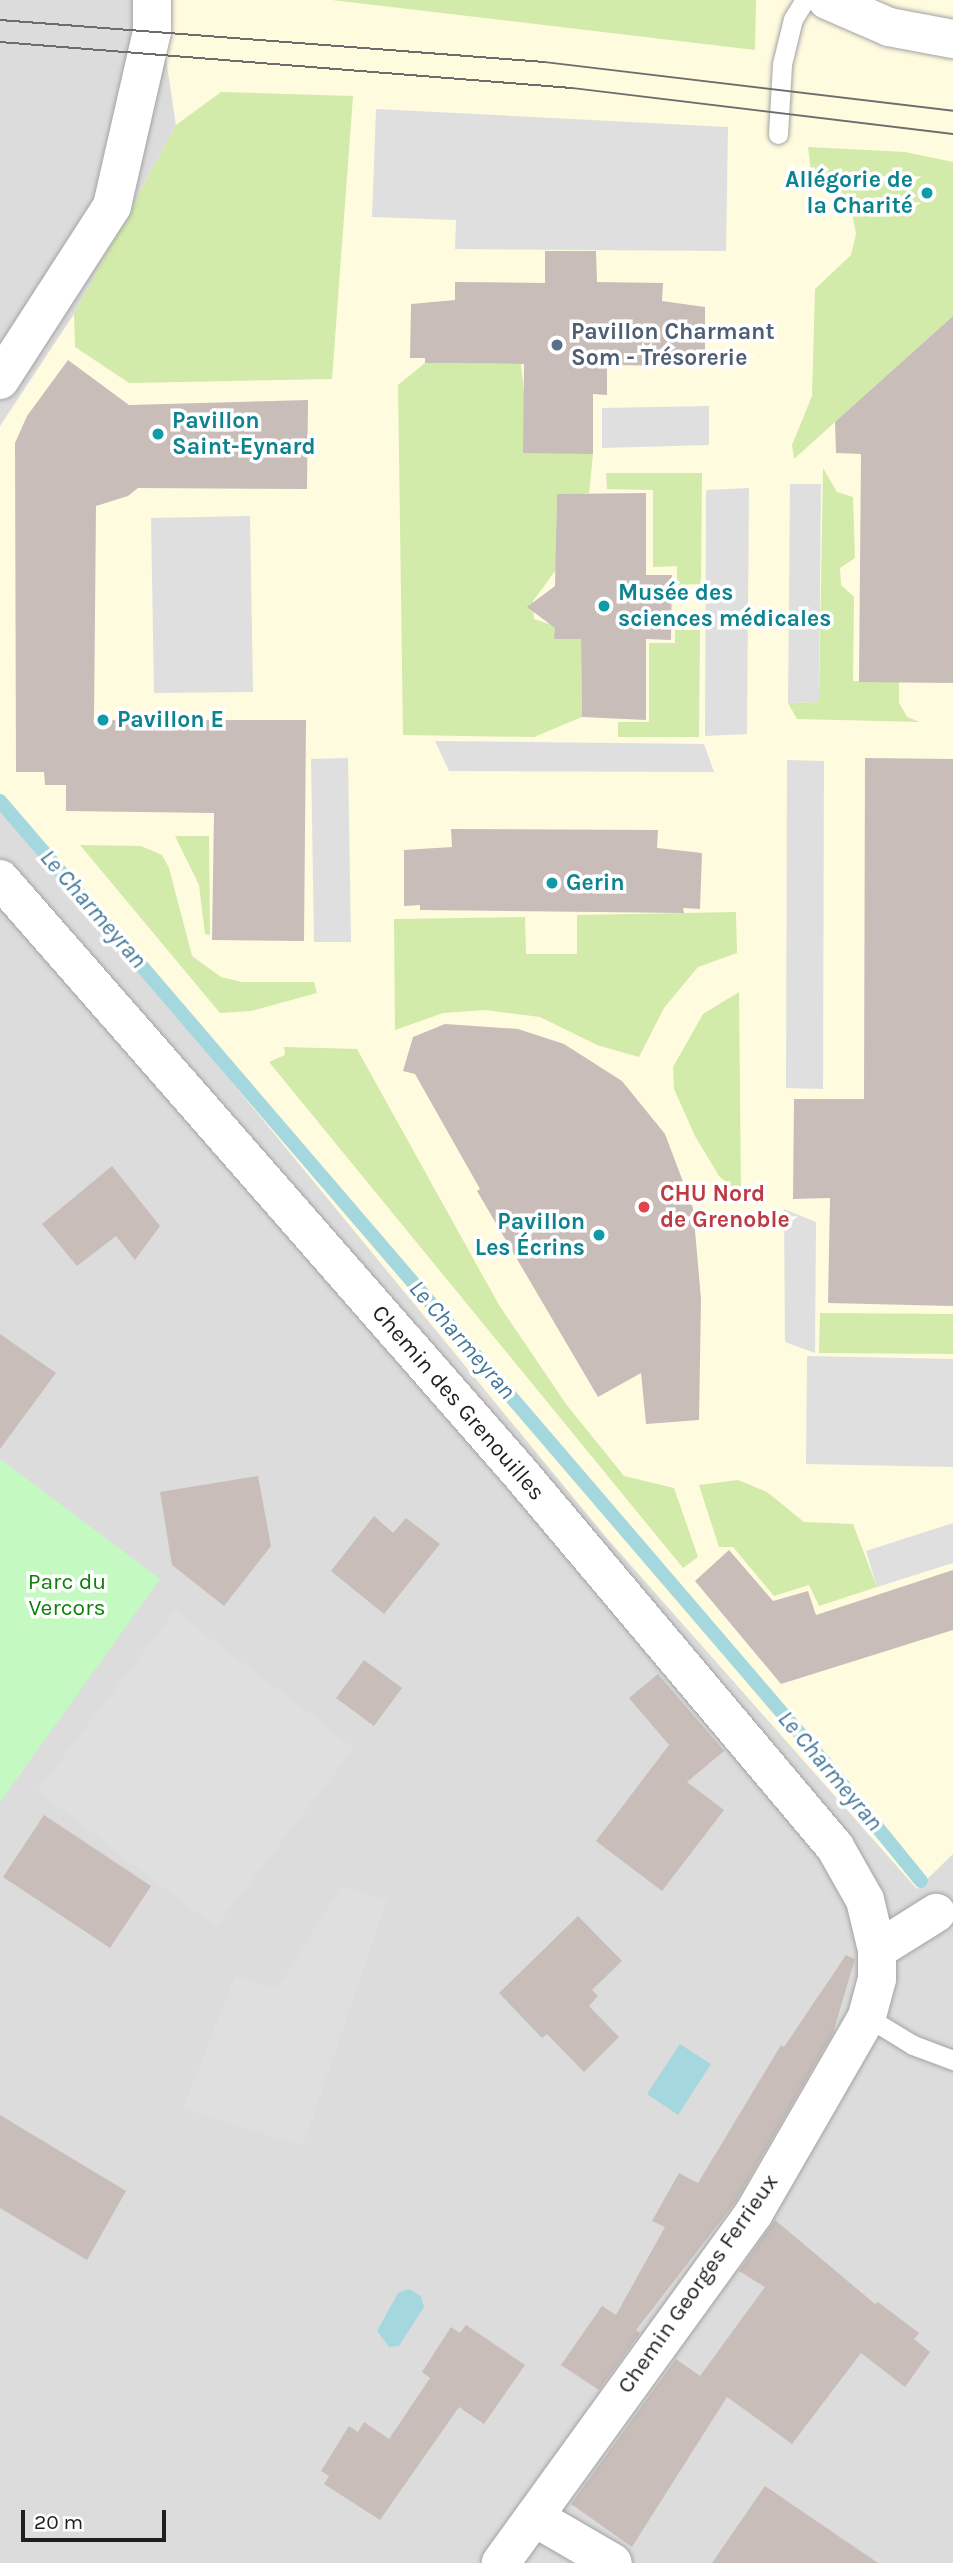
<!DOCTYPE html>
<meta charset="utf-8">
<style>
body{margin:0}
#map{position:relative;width:953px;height:2563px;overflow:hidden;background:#f0ebe5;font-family:Karla,sans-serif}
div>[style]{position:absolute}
.residential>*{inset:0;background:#dddcdc}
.education>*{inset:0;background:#fffbdf}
.grass>*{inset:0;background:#d2ebaa}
.park>*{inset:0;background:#c4fac2}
.parking>*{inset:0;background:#dfdfdf}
.water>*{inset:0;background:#a5d8de}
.stream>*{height:14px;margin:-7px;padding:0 7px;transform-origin:7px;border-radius:7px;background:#a5d8de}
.building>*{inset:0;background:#c8bdb8}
.roads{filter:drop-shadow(0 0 2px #a3a3a3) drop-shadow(0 0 2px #a3a3a3)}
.lane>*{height:19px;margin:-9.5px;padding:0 9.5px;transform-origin:9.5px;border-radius:9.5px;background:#fff}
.street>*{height:38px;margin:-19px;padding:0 19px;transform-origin:19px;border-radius:19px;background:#fff}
.tram>*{height:2px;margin:-1px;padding:0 1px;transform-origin:1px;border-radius:1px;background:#6d6d6d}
.dots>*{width:19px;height:19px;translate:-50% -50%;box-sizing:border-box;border:4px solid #fff;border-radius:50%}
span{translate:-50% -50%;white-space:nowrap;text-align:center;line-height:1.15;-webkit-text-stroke:7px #fff;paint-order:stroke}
.culture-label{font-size:23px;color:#0d838f;font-weight:700}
.right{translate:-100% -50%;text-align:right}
.left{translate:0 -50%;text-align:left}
.service-label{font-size:23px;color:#4e5e75;font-weight:700}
.health-label{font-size:23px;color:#be3a42;font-weight:700}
.street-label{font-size:23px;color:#1f1f1f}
.park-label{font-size:23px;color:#0f810a}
.water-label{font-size:24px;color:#417899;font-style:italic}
.scale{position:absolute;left:21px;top:2510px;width:145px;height:32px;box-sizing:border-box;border:4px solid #1f1f1f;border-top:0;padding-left:9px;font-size:21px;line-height:24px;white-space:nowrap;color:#1f1f1f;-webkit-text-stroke:5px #fff;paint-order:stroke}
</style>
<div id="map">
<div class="residential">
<i style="clip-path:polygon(0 0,953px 0,953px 2563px,0 2563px)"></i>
</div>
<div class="education">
<i style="clip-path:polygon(157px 0,953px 0,953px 1854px,917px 1889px,605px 1536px,64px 878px,0 808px,0 426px,74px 314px,176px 125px)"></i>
</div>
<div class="grass">
<i style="clip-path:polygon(332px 0,756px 0,755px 50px)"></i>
<i style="clip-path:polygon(221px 92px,353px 96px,332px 379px,129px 383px,75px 347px,74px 314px,176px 125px)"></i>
<i style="clip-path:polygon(808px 147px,905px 152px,953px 162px,953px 316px,794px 459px,792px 445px,812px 396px,815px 289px,851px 255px,856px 234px,852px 212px,839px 188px,811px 171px)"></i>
<i style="clip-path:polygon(425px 363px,521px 364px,524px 393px,593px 454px,589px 493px,557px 497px,556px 530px,584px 532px,533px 601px,534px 619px,555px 626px,555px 639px,581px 639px,582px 717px,534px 737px,403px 735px,398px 385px)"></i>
<i style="clip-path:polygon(823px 468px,837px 492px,853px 497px,855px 558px,840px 568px,841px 585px,854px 597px,853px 681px,899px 682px,899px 703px,907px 717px,920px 722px,797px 719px,788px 703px,819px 702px)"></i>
<i style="clip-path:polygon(606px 473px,702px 473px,701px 584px,677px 585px,677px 566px,653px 567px,653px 490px,607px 489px)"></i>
<i style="clip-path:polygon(675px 630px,700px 630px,699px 737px,618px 737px,618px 722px,649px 722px,649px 643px,675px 643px)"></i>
<i style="clip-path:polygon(175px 836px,209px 836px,210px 935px,205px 934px,199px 885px)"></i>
<i style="clip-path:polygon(80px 845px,141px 846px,162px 855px,169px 868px,192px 956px,221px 977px,242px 982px,314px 982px,317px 993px,251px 1011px,220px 1013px)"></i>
<i style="clip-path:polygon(736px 912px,737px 953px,698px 967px,664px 1008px,639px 1057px,597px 1045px,540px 1017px,485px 1010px,443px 1013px,395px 1030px,394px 919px,525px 917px,526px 954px,577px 954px,577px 915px)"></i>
<i style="clip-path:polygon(739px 992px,741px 1195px,719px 1176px,695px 1136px,674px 1089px,673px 1067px,703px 1014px)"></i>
<i style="clip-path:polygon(284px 1047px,357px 1049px,499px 1305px,566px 1404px,624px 1476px,674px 1488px,698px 1557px,683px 1568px,269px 1062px,285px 1055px)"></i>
<i style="clip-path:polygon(820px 1313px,953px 1314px,953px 1354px,819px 1353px)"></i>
<i style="clip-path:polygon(738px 1480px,767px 1492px,804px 1522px,853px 1524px,877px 1587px,819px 1606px,809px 1585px,774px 1596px,733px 1547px,719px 1547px,699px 1485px)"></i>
</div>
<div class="park">
<i style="clip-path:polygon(0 1459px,160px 1579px,0 1802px)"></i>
</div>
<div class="parking">
<i style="clip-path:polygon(376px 109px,728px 127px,726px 251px,455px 249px,456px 220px,372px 217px)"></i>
<i style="clip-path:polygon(709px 406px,709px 445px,602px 448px,602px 408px)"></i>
<i style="clip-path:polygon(790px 484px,821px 484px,819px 702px,788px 703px)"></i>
<i style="clip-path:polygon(749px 488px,747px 734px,705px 736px,706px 490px)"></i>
<i style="clip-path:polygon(250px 516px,253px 692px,154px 693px,151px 518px)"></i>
<i style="clip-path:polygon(435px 741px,704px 744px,714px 772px,449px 771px)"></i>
<i style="clip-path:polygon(348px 758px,351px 942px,314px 942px,311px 759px)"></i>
<i style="clip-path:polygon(787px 760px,824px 761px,823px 1089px,786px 1088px)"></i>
<i style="clip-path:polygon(784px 1209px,816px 1222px,815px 1353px,785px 1342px)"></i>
<i style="clip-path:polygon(807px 1356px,953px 1359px,953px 1467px,806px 1464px)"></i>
<i style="clip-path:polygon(953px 1523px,953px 1563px,877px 1587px,866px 1551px)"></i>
<i style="clip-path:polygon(175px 1611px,354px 1748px,216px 1927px,37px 1791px)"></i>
<i style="clip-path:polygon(342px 1886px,387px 1900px,303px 2146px,183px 2109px,235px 1976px,277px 1988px)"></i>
</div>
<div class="water">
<i style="clip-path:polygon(680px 2044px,711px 2064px,678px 2115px,647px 2094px)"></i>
<i style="clip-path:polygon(409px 2289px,421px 2296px,424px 2307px,399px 2346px,389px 2347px,377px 2331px,398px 2293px)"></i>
</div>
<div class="stream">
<i style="left:0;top:801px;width:1267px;rotate:49.38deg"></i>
<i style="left:825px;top:1763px;width:152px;rotate:50.9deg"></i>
</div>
<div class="building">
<i style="clip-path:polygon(545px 251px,596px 251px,597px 282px,663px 283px,662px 301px,705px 307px,705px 360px,690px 359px,689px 366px,607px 365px,607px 395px,593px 394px,593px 454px,523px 453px,524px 364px,425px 363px,425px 358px,410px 358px,411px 304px,455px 300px,455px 282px,545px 283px)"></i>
<i style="clip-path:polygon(953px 316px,953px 683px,859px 682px,861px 454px,836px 453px,835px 422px)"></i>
<i style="clip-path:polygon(68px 360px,129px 405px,308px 400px,307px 489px,138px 488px,128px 496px,96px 506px,94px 720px,306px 720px,304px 941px,212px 940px,214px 813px,66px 811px,66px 785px,45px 785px,44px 772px,16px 772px,15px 443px,27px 416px)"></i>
<i style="clip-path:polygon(646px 493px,646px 575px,672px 575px,671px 640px,646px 639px,646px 720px,582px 717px,581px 639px,554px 639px,555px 628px,527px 607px,555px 586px,557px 494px)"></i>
<i style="clip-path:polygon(865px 758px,953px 759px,953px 1306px,828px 1303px,830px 1198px,793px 1199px,794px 1099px,864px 1099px)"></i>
<i style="clip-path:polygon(451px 829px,658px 830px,657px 848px,702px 853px,700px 909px,683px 908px,684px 913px,420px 910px,420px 905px,404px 906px,404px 850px,452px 847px)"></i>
<i style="clip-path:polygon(445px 1024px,518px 1029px,564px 1044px,622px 1081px,665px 1134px,693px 1208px,701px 1299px,699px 1420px,646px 1424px,641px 1373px,598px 1397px,477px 1191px,480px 1189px,415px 1074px,403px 1071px,413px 1037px)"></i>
<i style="clip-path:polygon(112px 1166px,160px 1226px,135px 1260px,116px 1236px,77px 1266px,42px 1224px)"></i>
<i style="clip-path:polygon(0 1334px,56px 1373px,0 1449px)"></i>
<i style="clip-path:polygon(258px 1476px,271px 1546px,224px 1606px,172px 1565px,160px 1492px)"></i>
<i style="clip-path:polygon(374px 1516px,393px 1533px,406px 1518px,440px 1544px,384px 1614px,331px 1571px)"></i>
<i style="clip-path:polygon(729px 1550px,773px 1601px,808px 1591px,816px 1615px,953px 1570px,953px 1630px,781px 1684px,695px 1581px)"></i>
<i style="clip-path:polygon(364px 1660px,402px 1688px,374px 1726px,336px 1698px)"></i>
<i style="clip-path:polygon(658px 1674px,724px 1751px,687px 1782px,724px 1810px,662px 1891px,596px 1841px,669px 1745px,629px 1698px)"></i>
<i style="clip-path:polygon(44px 1815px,151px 1886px,110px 1948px,3px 1877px)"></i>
<i style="clip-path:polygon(578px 1916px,622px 1961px,592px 1990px,598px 1996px,589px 2006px,619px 2037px,584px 2072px,547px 2034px,542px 2038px,499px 1993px)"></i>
<i style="clip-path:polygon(846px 1955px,855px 1959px,833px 2033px,736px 2201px,636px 2330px,640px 2333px,599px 2390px,561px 2365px,602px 2306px,616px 2315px,665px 2227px,652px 2221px,679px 2173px,698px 2183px,781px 2045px,784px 2047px)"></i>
<i style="clip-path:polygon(0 2115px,126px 2191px,87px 2260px,0 2208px)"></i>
<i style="clip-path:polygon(775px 2220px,875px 2304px,878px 2302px,919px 2333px,914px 2339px,930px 2352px,905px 2387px,861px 2353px,792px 2444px,727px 2397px,632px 2547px,571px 2504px,676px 2359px,700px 2376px,765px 2287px,739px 2271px)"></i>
<i style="clip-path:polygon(466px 2325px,525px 2365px,484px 2424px,459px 2407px,380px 2520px,324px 2484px,329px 2476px,321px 2471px,349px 2426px,358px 2432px,364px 2422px,389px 2439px,430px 2378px,422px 2372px,451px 2327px,460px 2333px)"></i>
<i style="clip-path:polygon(765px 2486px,878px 2563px,712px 2563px)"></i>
</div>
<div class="roads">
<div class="lane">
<i style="left:778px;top:134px;width:70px;rotate:-86.7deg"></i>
<i style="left:782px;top:64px;width:46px;rotate:-76.3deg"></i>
<i style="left:793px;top:19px;width:22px;rotate:-58deg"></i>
<i style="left:867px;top:2017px;width:54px;rotate:31.3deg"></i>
<i style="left:913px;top:2045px;width:43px;rotate:20.6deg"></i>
</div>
<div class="street">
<i style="left:827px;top:0;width:68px;rotate:23.5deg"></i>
<i style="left:889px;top:27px;width:65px;rotate:10.6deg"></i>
<i style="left:0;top:380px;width:207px;rotate:-57.2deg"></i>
<i style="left:112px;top:206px;width:180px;rotate:-77.1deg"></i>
<i style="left:152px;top:31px;width:31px;rotate:-90deg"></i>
<i style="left:0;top:879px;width:789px;rotate:48.8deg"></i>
<i style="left:520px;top:1473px;width:489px;rotate:49.9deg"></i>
<i style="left:835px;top:1847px;width:61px;rotate:60.5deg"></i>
<i style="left:865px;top:1900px;width:51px;rotate:76.5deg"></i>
<i style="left:877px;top:1950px;width:29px;rotate:90deg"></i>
<i style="left:877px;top:1979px;width:39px;rotate:105deg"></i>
<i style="left:867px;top:2017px;width:226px;rotate:120deg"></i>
<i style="left:754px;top:2213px;width:432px;rotate:125.9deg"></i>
<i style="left:877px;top:1950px;width:70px;rotate:-32.1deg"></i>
<i style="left:534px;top:2517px;width:91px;rotate:30.2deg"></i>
</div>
</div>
<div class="tram">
<i style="left:0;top:20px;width:546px;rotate:4.41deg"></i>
<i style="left:544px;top:62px;width:412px;rotate:6.8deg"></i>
<i style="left:0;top:42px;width:574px;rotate:4.6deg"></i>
<i style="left:572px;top:88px;width:384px;rotate:6.9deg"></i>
</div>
<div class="dots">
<i style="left:927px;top:193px;background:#0f9aa8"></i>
<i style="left:557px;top:345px;background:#5c6f8a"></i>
<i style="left:158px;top:434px;background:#0f9aa8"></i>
<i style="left:604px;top:606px;background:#0f9aa8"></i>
<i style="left:103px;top:720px;background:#0f9aa8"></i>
<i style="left:552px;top:883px;background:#0f9aa8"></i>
<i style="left:644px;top:1207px;background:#e0444e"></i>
<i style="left:599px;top:1235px;background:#0f9aa8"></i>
</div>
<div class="culture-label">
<span class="right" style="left:913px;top:193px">Allégorie de<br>la Charité</span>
<span class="left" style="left:172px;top:434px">Pavillon<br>Saint-Eynard</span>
<span class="left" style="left:618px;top:606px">Musée des<br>sciences médicales</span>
<span class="left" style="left:117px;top:720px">Pavillon E</span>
<span class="left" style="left:566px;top:883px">Gerin</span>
<span class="right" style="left:585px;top:1235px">Pavillon<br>Les Écrins</span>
</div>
<div class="service-label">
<span class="left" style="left:571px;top:345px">Pavillon Charmant<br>Som - Trésorerie</span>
</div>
<div class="health-label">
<span class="left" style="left:660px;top:1207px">CHU Nord<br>de Grenoble</span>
</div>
<div class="street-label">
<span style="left:458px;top:1403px;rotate:49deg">Chemin des Grenouilles</span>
<span style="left:698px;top:2284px;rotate:-55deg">Chemin Georges Ferrieux</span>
</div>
<div class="park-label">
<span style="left:67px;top:1595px">Parc du<br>Vercors</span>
</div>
<div class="water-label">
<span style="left:93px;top:909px;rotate:49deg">Le Charmeyran</span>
<span style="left:462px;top:1340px;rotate:49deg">Le Charmeyran</span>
<span style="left:830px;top:1771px;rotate:50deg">Le Charmeyran</span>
</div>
<div class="scale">20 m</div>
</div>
